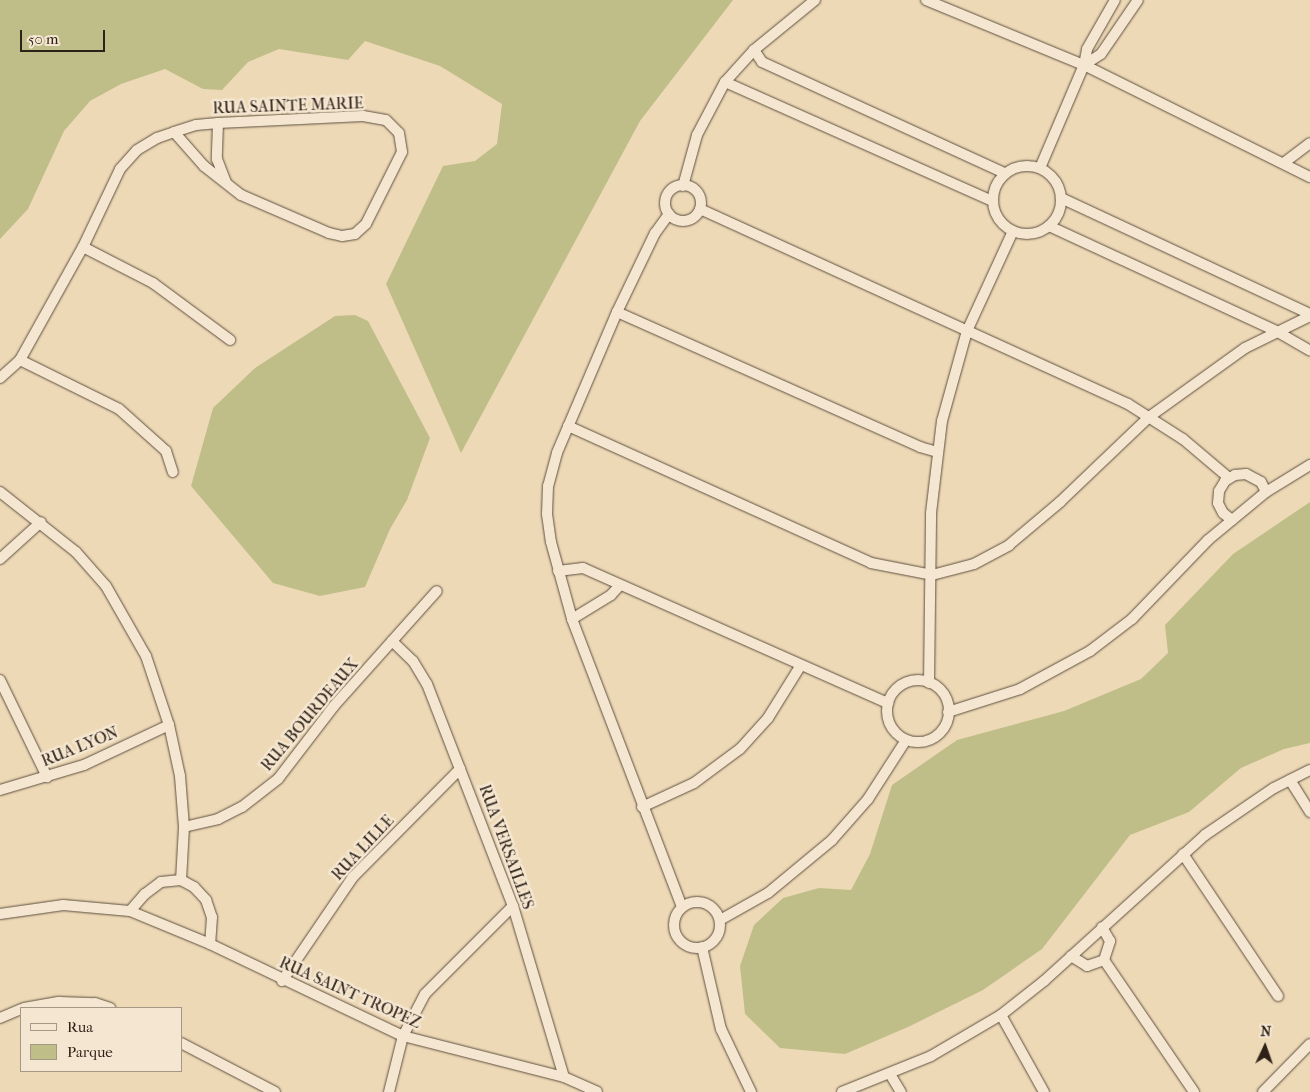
<!DOCTYPE html>
<style>
body{margin:0}
#map{position:relative;width:1310px;height:1092px;overflow:hidden;background:#eed9b6;font-family:"IM FELL French Canon",serif}
div>[style]{position:absolute}
.green>*{inset:0;background:#bfbe89}
.roads{filter:drop-shadow(0 0 1px #5e5040) drop-shadow(0 0 1px #5e5040)}
.street>*{height:10px;margin:-5px;padding:0 5px;transform-origin:5px;border-radius:5px;background:#f4e6d0}
.street>.ring{margin:-5px;padding:0;box-sizing:content-box;background:none;border:10px solid #f4e6d0;border-radius:50%}
span{translate:-50% -50%;white-space:nowrap;text-align:center;line-height:1.15;-webkit-text-stroke:5px #f4e6d0;paint-order:stroke}
.street-label{font-size:16px;color:#2e2218}
.legend{position:absolute;left:20px;top:1007px;width:162px;height:65px;box-sizing:border-box;background:#f4e6d0;border:1px solid #a59886;margin:0;padding:6px 9px;list-style:none;font-size:15px;color:#2e2218}
.legend li{display:flex;align-items:center;gap:10px;height:25px}
.legend b{width:25px;border:1px solid #a59886}
.north{position:absolute;left:1240px;top:1022px;width:50px;height:50px;-webkit-text-stroke:4px #f4e6d0;paint-order:stroke;rotate:3deg;font-size:14px;font-weight:700;line-height:20px;text-align:center;color:#2e2218}
.north::after{content:'';display:block;margin:auto;width:18px;height:22px;background:#2e2218;clip-path:polygon(50% 0,100% 100%,50% 72%,0 100%)}
.scale{position:absolute;left:20px;top:30px;width:85px;height:22px;box-sizing:border-box;border:2px solid #2e2218;border-top:0;padding-left:6px;font-size:15px;line-height:18px;white-space:nowrap;color:#2e2218;-webkit-text-stroke:4px #f4e6d0;paint-order:stroke}
</style>
<div id="map">
<div class="green">
<i style="clip-path:polygon(0 0,733px 0,640px 121px,461px 453px,386px 284px,443px 166px,475px 161px,497px 144px,502px 104px,440px 66px,365px 41px,348px 60px,279px 49px,248px 62px,222px 90px,203px 89px,165px 69px,121px 84px,90px 101px,64px 131px,28px 209px,0 239px)"></i>
<i style="clip-path:polygon(355px 315px,368px 321px,430px 438px,407px 500px,390px 529px,365px 587px,320px 596px,273px 583px,191px 486px,213px 408px,255px 368px,335px 316px)"></i>
<i style="clip-path:polygon(1310px 502px,1310px 743px,1284px 749px,1241px 768px,1189px 812px,1130px 835px,1042px 949px,983px 990px,908px 1027px,845px 1054px,780px 1048px,745px 1014px,740px 966px,754px 925px,783px 898px,819px 888px,851px 890px,870px 854px,892px 785px,957px 740px,1064px 711px,1141px 679px,1168px 653px,1165px 625px,1233px 554px)"></i>
</div>
<div class="roads">
<div class="street">
<i style="left:926px;top:0;width:171px;rotate:22.4deg"></i>
<i style="left:1084px;top:65px;width:252px;rotate:26.4deg"></i>
<i style="left:754px;top:50px;width:14px;rotate:56deg"></i>
<i style="left:762px;top:62px;width:266px;rotate:24.6deg"></i>
<i style="left:1084px;top:65px;width:20px;rotate:-33deg"></i>
<i style="left:1101px;top:54px;width:65px;rotate:-55.6deg"></i>
<i style="left:725px;top:82px;width:292px;rotate:24deg"></i>
<i style="left:218px;top:123px;width:36px;rotate:92deg"></i>
<i style="left:217px;top:159px;width:25px;rotate:69deg"></i>
<i style="left:1285px;top:162px;width:31px;rotate:-37deg"></i>
<i class="ring" style="left:993px;top:166px;width:58px;height:58px"></i>
<i style="left:1040px;top:168px;width:112px;rotate:-66.9deg"></i>
<i style="left:1084px;top:65px;width:16px;rotate:-79deg"></i>
<i style="left:1087px;top:49px;width:56px;rotate:-60.3deg"></i>
<i class="ring" style="left:665px;top:185px;width:26px;height:26px"></i>
<i style="left:683px;top:186px;width:53px;rotate:-74.6deg"></i>
<i style="left:697px;top:135px;width:60px;rotate:-62.2deg"></i>
<i style="left:725px;top:82px;width:43px;rotate:-47.8deg"></i>
<i style="left:754px;top:50px;width:79px;rotate:-39.3deg"></i>
<i style="left:1061px;top:198px;width:275px;rotate:25deg"></i>
<i style="left:700px;top:209px;width:470px;rotate:24.5deg"></i>
<i style="left:1128px;top:404px;width:65px;rotate:32.5deg"></i>
<i style="left:1183px;top:439px;width:60px;rotate:40.3deg"></i>
<i style="left:669px;top:214px;width:24px;rotate:126deg"></i>
<i style="left:655px;top:233px;width:88px;rotate:115.7deg"></i>
<i style="left:617px;top:312px;width:153px;rotate:113.1deg"></i>
<i style="left:557px;top:453px;width:34px;rotate:105deg"></i>
<i style="left:548px;top:486px;width:28px;rotate:92deg"></i>
<i style="left:547px;top:514px;width:28px;rotate:82deg"></i>
<i style="left:551px;top:542px;width:80px;rotate:74.7deg"></i>
<i style="left:572px;top:619px;width:308px;rotate:69.1deg"></i>
<i style="left:1049px;top:226px;width:250px;rotate:24.8deg"></i>
<i style="left:1276px;top:331px;width:39px;rotate:30deg"></i>
<i style="left:83px;top:247px;width:79px;rotate:27.2deg"></i>
<i style="left:153px;top:283px;width:96px;rotate:36.5deg"></i>
<i style="left:617px;top:312px;width:332px;rotate:24deg"></i>
<i style="left:920px;top:447px;width:18px;rotate:16deg"></i>
<i style="left:20px;top:360px;width:110px;rotate:26.3deg"></i>
<i style="left:119px;top:409px;width:63px;rotate:41.8deg"></i>
<i style="left:166px;top:451px;width:22px;rotate:72deg"></i>
<i style="left:0;top:378px;width:27px;rotate:-42deg"></i>
<i style="left:20px;top:360px;width:129px;rotate:-60.9deg"></i>
<i style="left:83px;top:247px;width:86px;rotate:-64.6deg"></i>
<i style="left:120px;top:169px;width:25px;rotate:-48deg"></i>
<i style="left:137px;top:150px;width:23px;rotate:-31deg"></i>
<i style="left:157px;top:138px;width:18px;rotate:-19deg"></i>
<i style="left:174px;top:132px;width:23px;rotate:-18deg"></i>
<i style="left:196px;top:125px;width:22px;rotate:-5deg"></i>
<i style="left:218px;top:123px;width:145px;rotate:-2.8deg"></i>
<i style="left:363px;top:116px;width:23px;rotate:10deg"></i>
<i style="left:386px;top:120px;width:18px;rotate:45deg"></i>
<i style="left:399px;top:133px;width:19px;rotate:81deg"></i>
<i style="left:402px;top:152px;width:80px;rotate:116.6deg"></i>
<i style="left:366px;top:224px;width:15px;rotate:138deg"></i>
<i style="left:355px;top:234px;width:13px;rotate:171deg"></i>
<i style="left:342px;top:236px;width:13px;rotate:-167deg"></i>
<i style="left:329px;top:233px;width:96px;rotate:-156.6deg"></i>
<i style="left:241px;top:195px;width:47px;rotate:-141.9deg"></i>
<i style="left:204px;top:166px;width:45px;rotate:-131.4deg"></i>
<i style="left:568px;top:426px;width:333px;rotate:24.3deg"></i>
<i style="left:871px;top:563px;width:62px;rotate:11.1deg"></i>
<i style="left:932px;top:575px;width:43px;rotate:-14.7deg"></i>
<i style="left:974px;top:564px;width:40px;rotate:-28deg"></i>
<i style="left:1009px;top:545px;width:67px;rotate:-40.1deg"></i>
<i style="left:1060px;top:502px;width:123px;rotate:-43.7deg"></i>
<i style="left:1149px;top:417px;width:118px;rotate:-35.7deg"></i>
<i style="left:1245px;top:348px;width:72px;rotate:-26.2deg"></i>
<i style="left:0;top:492px;width:97px;rotate:38.3deg"></i>
<i style="left:76px;top:552px;width:45px;rotate:48.6deg"></i>
<i style="left:106px;top:586px;width:81px;rotate:60.3deg"></i>
<i style="left:146px;top:656px;width:73px;rotate:71.6deg"></i>
<i style="left:169px;top:725px;width:52px;rotate:77.8deg"></i>
<i style="left:180px;top:776px;width:51px;rotate:85.5deg"></i>
<i style="left:184px;top:827px;width:53px;rotate:93.2deg"></i>
<i style="left:1232px;top:520px;width:11px;rotate:-142deg"></i>
<i style="left:1223px;top:513px;width:11px;rotate:-117deg"></i>
<i style="left:1218px;top:503px;width:12px;rotate:-85deg"></i>
<i style="left:1219px;top:491px;width:12px;rotate:-59deg"></i>
<i style="left:1225px;top:481px;width:12px;rotate:-31deg"></i>
<i style="left:1235px;top:475px;width:11px;rotate:-5deg"></i>
<i style="left:1246px;top:474px;width:17px;rotate:28deg"></i>
<i style="left:1261px;top:482px;width:11px;rotate:63deg"></i>
<i style="left:0;top:559px;width:55px;rotate:-42.1deg"></i>
<i style="left:558px;top:571px;width:25px;rotate:-7deg"></i>
<i style="left:583px;top:568px;width:334px;rotate:23.9deg"></i>
<i style="left:572px;top:619px;width:46px;rotate:-31.6deg"></i>
<i style="left:611px;top:595px;width:13px;rotate:-48deg"></i>
<i style="left:392px;top:641px;width:29px;rotate:44deg"></i>
<i style="left:413px;top:661px;width:27px;rotate:59deg"></i>
<i style="left:427px;top:684px;width:91px;rotate:68.8deg"></i>
<i style="left:460px;top:769px;width:147px;rotate:68.9deg"></i>
<i style="left:513px;top:906px;width:178px;rotate:73.4deg"></i>
<i style="left:0;top:680px;width:108px;rotate:64.1deg"></i>
<i class="ring" style="left:887px;top:680px;width:52px;height:52px"></i>
<i style="left:929px;top:683px;width:170px;rotate:-89.3deg"></i>
<i style="left:931px;top:513px;width:93px;rotate:-83.2deg"></i>
<i style="left:942px;top:421px;width:93px;rotate:-74.5deg"></i>
<i style="left:967px;top:331px;width:110px;rotate:-65.3deg"></i>
<i style="left:948px;top:712px;width:76px;rotate:-17.7deg"></i>
<i style="left:1020px;top:689px;width:80px;rotate:-28.5deg"></i>
<i style="left:1090px;top:651px;width:53px;rotate:-37.3deg"></i>
<i style="left:1132px;top:619px;width:110px;rotate:-46.1deg"></i>
<i style="left:1208px;top:540px;width:75px;rotate:-39.6deg"></i>
<i style="left:1266px;top:492px;width:52px;rotate:-31.5deg"></i>
<i style="left:1290px;top:780px;width:38px;rotate:58deg"></i>
<i style="left:0;top:790px;width:88px;rotate:-16.6deg"></i>
<i style="left:84px;top:765px;width:94px;rotate:-25.2deg"></i>
<i style="left:642px;top:807px;width:57px;rotate:-24.8deg"></i>
<i style="left:694px;top:783px;width:57px;rotate:-36.5deg"></i>
<i style="left:740px;top:749px;width:42px;rotate:-47.9deg"></i>
<i style="left:768px;top:718px;width:62px;rotate:-58.1deg"></i>
<i style="left:184px;top:827px;width:35px;rotate:-13deg"></i>
<i style="left:218px;top:819px;width:27px;rotate:-27deg"></i>
<i style="left:242px;top:807px;width:46px;rotate:-37.9deg"></i>
<i style="left:278px;top:779px;width:92px;rotate:-52.5deg"></i>
<i style="left:334px;top:706px;width:154px;rotate:-48.2deg"></i>
<i style="left:1183px;top:854px;width:171px;rotate:56.2deg"></i>
<i class="ring" style="left:674px;top:902px;width:36px;height:36px"></i>
<i style="left:130px;top:911px;width:23px;rotate:-49deg"></i>
<i style="left:145px;top:894px;width:20px;rotate:-37deg"></i>
<i style="left:161px;top:882px;width:20px;rotate:-6deg"></i>
<i style="left:181px;top:880px;width:15px;rotate:28deg"></i>
<i style="left:194px;top:887px;width:18px;rotate:47deg"></i>
<i style="left:206px;top:900px;width:18px;rotate:71deg"></i>
<i style="left:212px;top:917px;width:27px;rotate:94deg"></i>
<i style="left:0;top:914px;width:64px;rotate:-8.1deg"></i>
<i style="left:63px;top:905px;width:67px;rotate:5.1deg"></i>
<i style="left:130px;top:911px;width:87px;rotate:22.4deg"></i>
<i style="left:210px;top:944px;width:214px;rotate:25.5deg"></i>
<i style="left:403px;top:1036px;width:166px;rotate:14.3deg"></i>
<i style="left:564px;top:1077px;width:36px;rotate:24deg"></i>
<i style="left:720px;top:920px;width:55px;rotate:-29.4deg"></i>
<i style="left:768px;top:893px;width:83px;rotate:-39.6deg"></i>
<i style="left:832px;top:840px;width:55px;rotate:-48.7deg"></i>
<i style="left:868px;top:799px;width:70px;rotate:-57.2deg"></i>
<i style="left:702px;top:947px;width:84px;rotate:77deg"></i>
<i style="left:721px;top:1029px;width:70px;rotate:64.5deg"></i>
<i style="left:1071px;top:956px;width:19px;rotate:32deg"></i>
<i style="left:1087px;top:966px;width:18px;rotate:-19deg"></i>
<i style="left:1104px;top:960px;width:20px;rotate:-72deg"></i>
<i style="left:1110px;top:941px;width:16px;rotate:-120deg"></i>
<i style="left:1104px;top:960px;width:160px;rotate:55.7deg"></i>
<i style="left:282px;top:981px;width:126px;rotate:-55.7deg"></i>
<i style="left:353px;top:877px;width:152px;rotate:-45.3deg"></i>
<i style="left:24px;top:1008px;width:36px;rotate:-10deg"></i>
<i style="left:59px;top:1002px;width:36px;rotate:2deg"></i>
<i style="left:95px;top:1003px;width:16px;rotate:18deg"></i>
<i style="left:1001px;top:1015px;width:88px;rotate:60.8deg"></i>
<i style="left:0;top:1018px;width:23px;rotate:-23deg"></i>
<i style="left:181px;top:1043px;width:106px;rotate:27.5deg"></i>
<i style="left:890px;top:1074px;width:21px;rotate:59deg"></i>
<i style="left:389px;top:1092px;width:58px;rotate:-76deg"></i>
<i style="left:403px;top:1036px;width:47px;rotate:-62.4deg"></i>
<i style="left:425px;top:994px;width:124px;rotate:-45deg"></i>
<i style="left:842px;top:1092px;width:96px;rotate:-22deg"></i>
<i style="left:931px;top:1056px;width:81px;rotate:-30.4deg"></i>
<i style="left:1001px;top:1015px;width:55px;rotate:-38.3deg"></i>
<i style="left:1044px;top:981px;width:217px;rotate:-42.2deg"></i>
<i style="left:1205px;top:835px;width:83px;rotate:-34.3deg"></i>
<i style="left:1274px;top:788px;width:40px;rotate:-26.6deg"></i>
<i style="left:1263px;top:1092px;width:67px;rotate:-45.6deg"></i>
</div>
</div>
<div class="street-label">
<span style="left:288px;top:106px;rotate:-2deg">RUA SAINTE MARIE</span>
<span style="left:310px;top:715px;rotate:-50deg">RUA BOURDEAUX</span>
<span style="left:80px;top:747px;rotate:-22deg">RUA LYON</span>
<span style="left:506px;top:847px;rotate:70deg">RUA VERSAILLES</span>
<span style="left:363px;top:848px;rotate:-47deg">RUA LILLE</span>
<span style="left:350px;top:993px;rotate:24deg">RUA SAINT TROPEZ</span>
</div>
<ul class="legend">
<li><b style="height:6px;background:#f4e6d0"></b>Rua</li>
<li><b style="height:14px;background:#bfbe89"></b>Parque</li>
</ul>
<div class="north">N</div>
<div class="scale">50 m</div>
</div>
